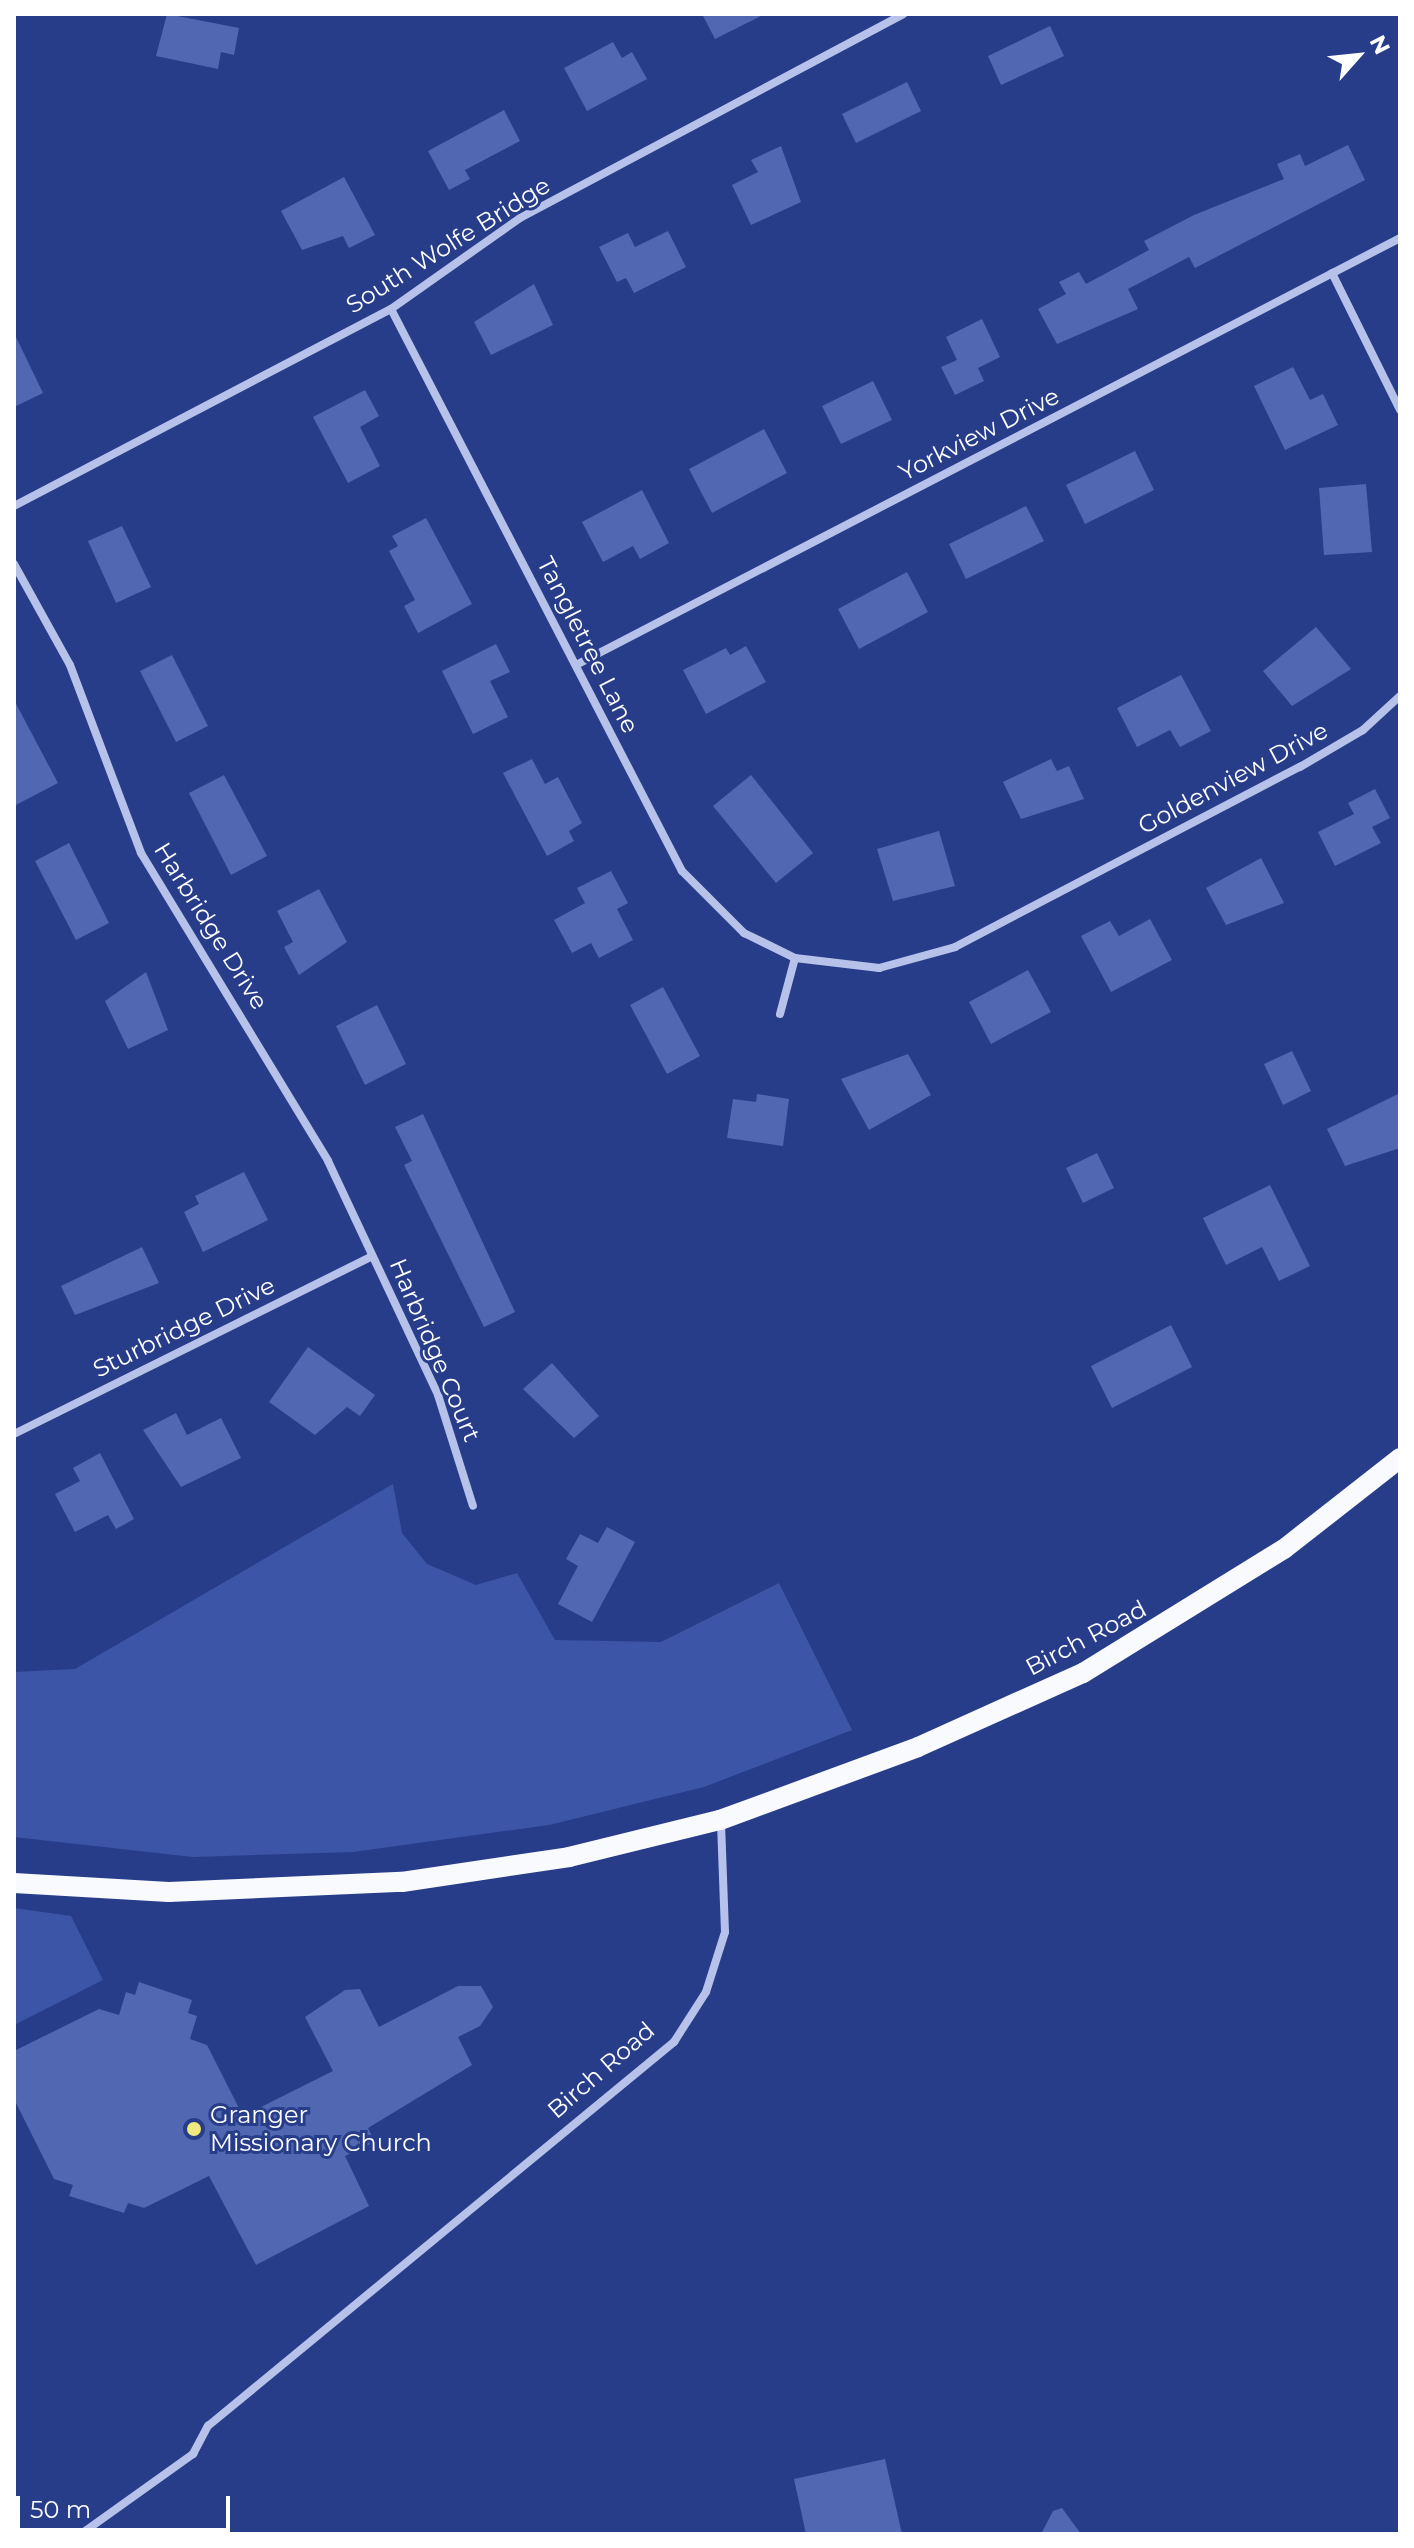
<!DOCTYPE html>
<style>
body{margin:0}
#map{position:relative;width:1414px;height:2548px;overflow:hidden;background:#283d8a;font-family:Montserrat,sans-serif}
div>[style]{position:absolute}
.green>*{inset:0;background:#3d55a7}
.building>*{inset:0;background:#5167b2}
.minor>*{height:8px;margin:-4px;padding:0 4px;transform-origin:4px;border-radius:4px;background:#b6c2e9}
.primary>*{height:20px;margin:-10px;padding:0 10px;transform-origin:10px;border-radius:10px;background:#f9fafe}
.dots>*{width:22px;height:22px;translate:-50% -50%;box-sizing:border-box;border:4px solid #283d8a;border-radius:50%}
span{translate:-50% -50%;white-space:nowrap;text-align:center;line-height:1.15;-webkit-text-stroke:6px #283d8a;paint-order:stroke}
.street-label{font-size:24px;color:#fff}
.poi-label{font-size:24px;color:#fff}
.left{translate:0 -50%;text-align:left}
.frame{position:absolute;inset:0;border:16px solid #fff;pointer-events:none}
.north{position:absolute;left:1318px;top:16px;width:80px;height:80px;-webkit-text-stroke:6px #283d8a;paint-order:stroke;rotate:63deg;font-size:22px;font-weight:700;line-height:32px;text-align:center;color:#fff}
.north::after{content:'';display:block;margin:auto;width:28px;height:36px;background:#fff;clip-path:polygon(50% 0,100% 100%,50% 72%,0 100%)}
.scale{position:absolute;left:16px;top:2496px;width:214px;height:36px;box-sizing:border-box;border:4px solid #fff;border-top:0;padding-left:10px;font-size:24px;line-height:28px;white-space:nowrap;color:#fff;-webkit-text-stroke:6px #283d8a;paint-order:stroke}
</style>
<div id="map">
<div class="green">
<i style="clip-path:polygon(393px 1484px,402px 1533px,427px 1564px,476px 1585px,517px 1573px,555px 1640px,661px 1642px,779px 1583px,852px 1730px,704px 1787px,549px 1825px,353px 1852px,193px 1857px,14px 1837px,14px 1672px,75px 1669px)"></i>
<i style="clip-path:polygon(14px 1908px,71px 1916px,103px 1980px,14px 2025px)"></i>
</div>
<div class="building">
<i style="clip-path:polygon(167px 14px,239px 28px,234px 55px,221px 52px,218px 69px,156px 56px)"></i>
<i style="clip-path:polygon(702px 14px,765px 14px,715px 39px)"></i>
<i style="clip-path:polygon(1050px 26px,1064px 56px,1001px 85px,988px 56px)"></i>
<i style="clip-path:polygon(613px 42px,622px 58px,632px 52px,647px 79px,587px 111px,564px 68px)"></i>
<i style="clip-path:polygon(907px 82px,921px 111px,856px 143px,842px 114px)"></i>
<i style="clip-path:polygon(504px 110px,520px 141px,465px 170px,470px 179px,449px 190px,428px 151px)"></i>
<i style="clip-path:polygon(1348px 145px,1365px 180px,1195px 268px,1189px 257px,1128px 289px,1138px 309px,1057px 344px,1038px 309px,1066px 294px,1059px 282px,1079px 272px,1086px 284px,1149px 250px,1144px 241px,1194px 215px,1284px 179px,1277px 164px,1300px 154px,1305px 166px)"></i>
<i style="clip-path:polygon(781px 146px,801px 202px,751px 225px,732px 185px,758px 172px,751px 160px)"></i>
<i style="clip-path:polygon(344px 177px,375px 235px,349px 248px,343px 236px,302px 250px,281px 211px)"></i>
<i style="clip-path:polygon(668px 231px,686px 267px,634px 293px,626px 278px,617px 282px,599px 247px,628px 233px,635px 247px)"></i>
<i style="clip-path:polygon(534px 284px,553px 325px,491px 355px,474px 322px)"></i>
<i style="clip-path:polygon(982px 319px,1000px 357px,978px 368px,984px 381px,955px 395px,941px 367px,957px 360px,946px 337px)"></i>
<i style="clip-path:polygon(14px 333px,43px 393px,14px 407px)"></i>
<i style="clip-path:polygon(1293px 367px,1310px 400px,1323px 394px,1338px 425px,1285px 450px,1254px 386px)"></i>
<i style="clip-path:polygon(873px 381px,892px 420px,841px 444px,822px 406px)"></i>
<i style="clip-path:polygon(365px 390px,379px 416px,360px 427px,380px 466px,348px 483px,313px 417px)"></i>
<i style="clip-path:polygon(764px 429px,787px 473px,712px 513px,689px 469px)"></i>
<i style="clip-path:polygon(1135px 451px,1154px 490px,1085px 524px,1066px 485px)"></i>
<i style="clip-path:polygon(1366px 484px,1372px 552px,1324px 555px,1319px 488px)"></i>
<i style="clip-path:polygon(642px 490px,669px 543px,640px 559px,633px 546px,603px 562px,582px 522px)"></i>
<i style="clip-path:polygon(1026px 506px,1044px 541px,966px 579px,949px 544px)"></i>
<i style="clip-path:polygon(426px 518px,472px 604px,418px 633px,404px 606px,415px 600px,389px 551px,398px 546px,392px 536px)"></i>
<i style="clip-path:polygon(122px 526px,151px 587px,116px 603px,88px 541px)"></i>
<i style="clip-path:polygon(907px 572px,928px 612px,859px 649px,838px 609px)"></i>
<i style="clip-path:polygon(1316px 627px,1351px 669px,1292px 706px,1263px 671px)"></i>
<i style="clip-path:polygon(496px 644px,510px 672px,490px 681px,508px 717px,473px 734px,442px 671px)"></i>
<i style="clip-path:polygon(746px 646px,766px 682px,706px 714px,683px 670px,726px 648px,730px 655px)"></i>
<i style="clip-path:polygon(172px 655px,208px 726px,176px 742px,140px 671px)"></i>
<i style="clip-path:polygon(1181px 675px,1211px 731px,1180px 747px,1170px 730px,1137px 747px,1117px 708px)"></i>
<i style="clip-path:polygon(14px 700px,58px 783px,14px 806px)"></i>
<i style="clip-path:polygon(532px 759px,545px 784px,558px 777px,582px 823px,569px 831px,574px 841px,547px 856px,503px 773px)"></i>
<i style="clip-path:polygon(1051px 759px,1057px 771px,1069px 766px,1084px 799px,1021px 819px,1003px 782px)"></i>
<i style="clip-path:polygon(224px 775px,267px 856px,231px 875px,189px 793px)"></i>
<i style="clip-path:polygon(751px 775px,813px 853px,776px 883px,713px 806px)"></i>
<i style="clip-path:polygon(1375px 789px,1390px 818px,1372px 827px,1381px 843px,1335px 866px,1318px 832px,1354px 814px,1348px 803px)"></i>
<i style="clip-path:polygon(939px 831px,955px 886px,893px 901px,877px 849px)"></i>
<i style="clip-path:polygon(69px 843px,109px 923px,76px 940px,35px 861px)"></i>
<i style="clip-path:polygon(1261px 858px,1284px 903px,1226px 925px,1206px 888px)"></i>
<i style="clip-path:polygon(611px 871px,628px 903px,617px 909px,633px 940px,599px 958px,591px 943px,572px 953px,554px 920px,585px 903px,577px 888px)"></i>
<i style="clip-path:polygon(319px 889px,347px 942px,299px 975px,284px 947px,293px 942px,277px 911px)"></i>
<i style="clip-path:polygon(1150px 919px,1172px 960px,1111px 992px,1081px 936px,1110px 921px,1119px 936px)"></i>
<i style="clip-path:polygon(1028px 970px,1051px 1012px,991px 1044px,969px 1002px)"></i>
<i style="clip-path:polygon(146px 972px,168px 1030px,128px 1049px,105px 1001px)"></i>
<i style="clip-path:polygon(663px 987px,700px 1056px,667px 1074px,630px 1005px)"></i>
<i style="clip-path:polygon(377px 1005px,406px 1064px,365px 1085px,336px 1026px)"></i>
<i style="clip-path:polygon(1292px 1051px,1311px 1091px,1283px 1105px,1264px 1064px)"></i>
<i style="clip-path:polygon(908px 1054px,931px 1095px,869px 1130px,841px 1079px)"></i>
<i style="clip-path:polygon(1400px 1093px,1400px 1148px,1345px 1166px,1327px 1129px)"></i>
<i style="clip-path:polygon(757px 1094px,789px 1099px,783px 1146px,727px 1138px,733px 1099px,756px 1102px)"></i>
<i style="clip-path:polygon(423px 1114px,515px 1312px,484px 1327px,404px 1165px,412px 1161px,395px 1127px)"></i>
<i style="clip-path:polygon(1097px 1153px,1114px 1188px,1083px 1203px,1066px 1168px)"></i>
<i style="clip-path:polygon(244px 1172px,268px 1220px,203px 1252px,184px 1212px,199px 1204px,195px 1196px)"></i>
<i style="clip-path:polygon(1270px 1185px,1310px 1266px,1279px 1281px,1262px 1247px,1226px 1265px,1203px 1218px)"></i>
<i style="clip-path:polygon(142px 1247px,159px 1283px,75px 1315px,61px 1286px)"></i>
<i style="clip-path:polygon(1171px 1325px,1192px 1367px,1112px 1408px,1091px 1366px)"></i>
<i style="clip-path:polygon(308px 1347px,375px 1395px,360px 1416px,347px 1407px,315px 1435px,269px 1402px)"></i>
<i style="clip-path:polygon(552px 1363px,599px 1416px,574px 1438px,523px 1389px)"></i>
<i style="clip-path:polygon(176px 1413px,187px 1435px,221px 1418px,241px 1458px,181px 1487px,143px 1430px)"></i>
<i style="clip-path:polygon(100px 1453px,134px 1519px,116px 1529px,108px 1515px,75px 1532px,55px 1494px,80px 1481px,73px 1468px)"></i>
<i style="clip-path:polygon(607px 1527px,635px 1542px,592px 1622px,558px 1604px,578px 1566px,566px 1559px,580px 1534px,598px 1543px)"></i>
<i style="clip-path:polygon(139px 1982px,192px 2000px,188px 2013px,197px 2016px,190px 2039px,207px 2045px,243px 2116px,333px 2071px,305px 2017px,345px 1990px,360px 1989px,379px 2027px,458px 1986px,481px 1986px,493px 2007px,480px 2026px,458px 2037px,472px 2065px,368px 2128px,375px 2142px,345px 2156px,369px 2206px,256px 2265px,209px 2176px,144px 2208px,128px 2203px,124px 2213px,69px 2196px,73px 2185px,54px 2179px,14px 2099px,14px 2051px,99px 2009px,119px 2015px,126px 1992px,135px 1995px)"></i>
<i style="clip-path:polygon(885px 2459px,902px 2534px,806px 2534px,794px 2479px)"></i>
<i style="clip-path:polygon(1062px 2508px,1081px 2534px,1041px 2534px,1053px 2511px)"></i>
</div>
<div class="minor">
<i style="left:1332px;top:273px;width:153px;rotate:63.6deg"></i>
<i style="left:391px;top:309px;width:633px;rotate:62.63deg"></i>
<i style="left:682px;top:871px;width:88px;rotate:45deg"></i>
<i style="left:744px;top:933px;width:57px;rotate:26.1deg"></i>
<i style="left:795px;top:958px;width:85px;rotate:6.8deg"></i>
<i style="left:879px;top:968px;width:79px;rotate:-15.4deg"></i>
<i style="left:955px;top:947px;width:389px;rotate:-27.6deg"></i>
<i style="left:1300px;top:767px;width:73px;rotate:-30.4deg"></i>
<i style="left:1363px;top:730px;width:50px;rotate:-42.6deg"></i>
<i style="left:14px;top:506px;width:425px;rotate:-27.6deg"></i>
<i style="left:391px;top:309px;width:158px;rotate:-35.2deg"></i>
<i style="left:520px;top:218px;width:434px;rotate:-28deg"></i>
<i style="left:14px;top:564px;width:115px;rotate:61deg"></i>
<i style="left:70px;top:665px;width:201px;rotate:69.3deg"></i>
<i style="left:141px;top:853px;width:360px;rotate:58.7deg"></i>
<i style="left:328px;top:1161px;width:259px;rotate:64.8deg"></i>
<i style="left:438px;top:1395px;width:116px;rotate:72.5deg"></i>
<i style="left:576px;top:665px;width:928px;rotate:-27.39deg"></i>
<i style="left:780px;top:1014px;width:58px;rotate:-75deg"></i>
<i style="left:14px;top:1434px;width:400px;rotate:-26.4deg"></i>
<i style="left:81px;top:2534px;width:138px;rotate:-35.5deg"></i>
<i style="left:193px;top:2454px;width:32px;rotate:-62deg"></i>
<i style="left:208px;top:2426px;width:604px;rotate:-39.49deg"></i>
<i style="left:674px;top:2042px;width:59px;rotate:-57.4deg"></i>
<i style="left:706px;top:1992px;width:63px;rotate:-72.4deg"></i>
<i style="left:725px;top:1932px;width:111px;rotate:-92.1deg"></i>
</div>
<div class="primary">
<i style="left:14px;top:1883px;width:155px;rotate:3.3deg"></i>
<i style="left:169px;top:1892px;width:233px;rotate:-2.5deg"></i>
<i style="left:402px;top:1882px;width:169px;rotate:-8.5deg"></i>
<i style="left:569px;top:1857px;width:155px;rotate:-13.8deg"></i>
<i style="left:720px;top:1820px;width:211px;rotate:-20.2deg"></i>
<i style="left:918px;top:1747px;width:181px;rotate:-24.2deg"></i>
<i style="left:1083px;top:1673px;width:236px;rotate:-31.7deg"></i>
<i style="left:1284px;top:1549px;width:147px;rotate:-38.1deg"></i>
</div>
<div class="dots">
<i style="left:194px;top:2129px;background:#f1e97d"></i>
</div>
<div class="street-label">
<span style="left:448px;top:245px;rotate:-32deg">South Wolfe Bridge</span>
<span style="left:979px;top:434px;rotate:-27deg">Yorkview Drive</span>
<span style="left:588px;top:645px;rotate:63deg">Tangletree Lane</span>
<span style="left:1233px;top:778px;rotate:-28deg">Goldenview Drive</span>
<span style="left:211px;top:926px;rotate:58deg">Harbridge Drive</span>
<span style="left:184px;top:1327px;rotate:-26deg">Sturbridge Drive</span>
<span style="left:435px;top:1350px;rotate:67deg">Harbridge Court</span>
<span style="left:1086px;top:1638px;rotate:-28deg">Birch Road</span>
<span style="left:601px;top:2070px;rotate:-41deg">Birch Road</span>
</div>
<div class="poi-label">
<span class="left" style="left:210px;top:2129px">Granger<br>Missionary Church</span>
</div>
<div class="frame"></div>
<div class="north">N</div>
<div class="scale">50 m</div>
</div>
